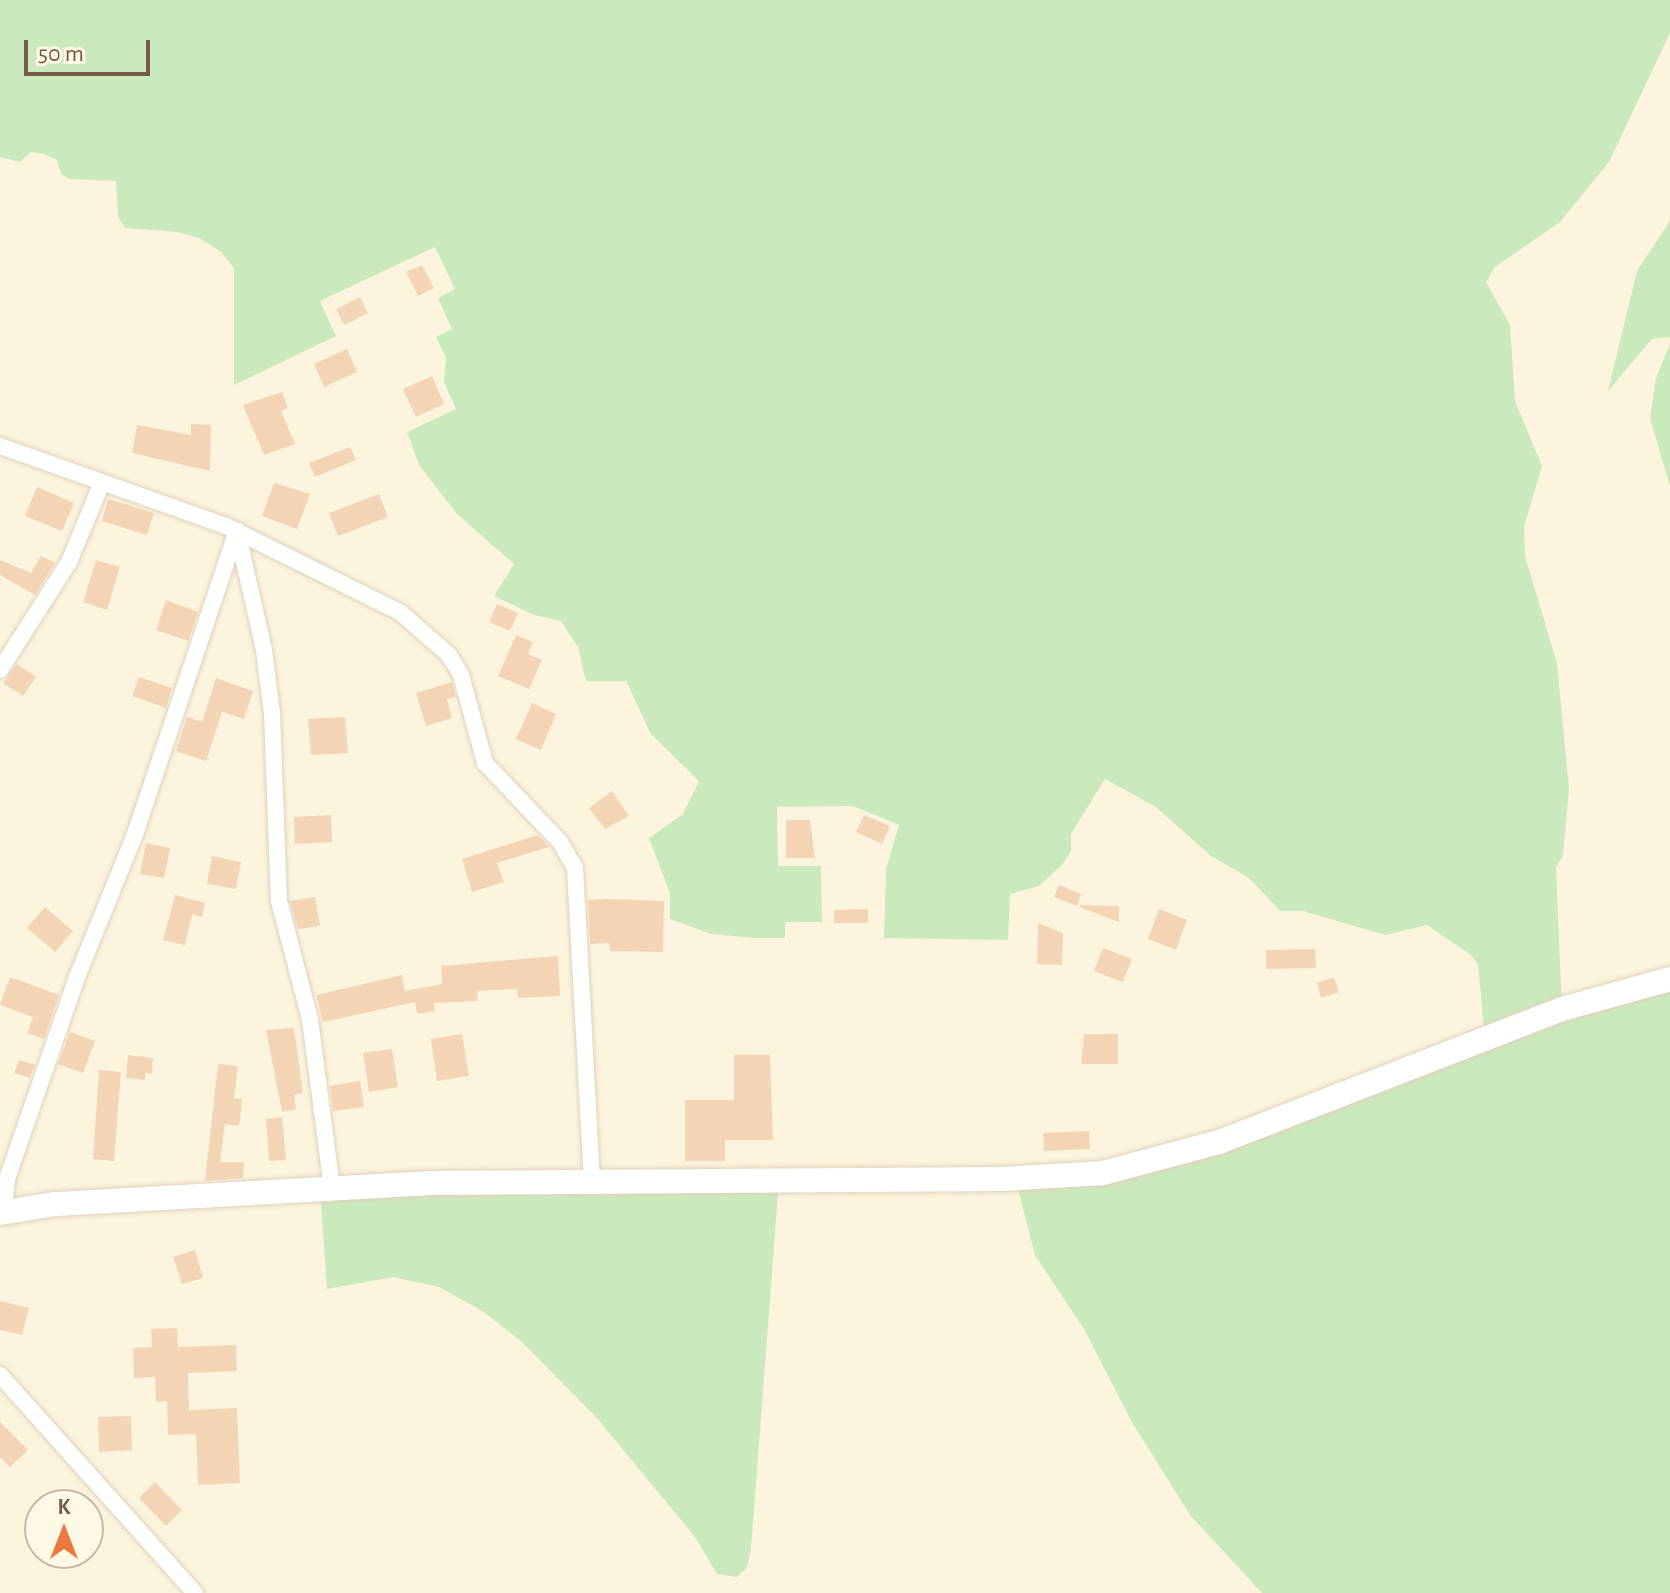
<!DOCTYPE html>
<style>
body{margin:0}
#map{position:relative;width:1670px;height:1593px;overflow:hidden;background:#fdf4de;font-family:"Alegreya Sans",sans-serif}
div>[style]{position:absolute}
.green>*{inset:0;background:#caeabd}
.building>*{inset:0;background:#f3d5b5}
.roads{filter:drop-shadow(0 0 2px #e1d1ba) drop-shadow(0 0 2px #e1d1ba)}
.street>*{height:16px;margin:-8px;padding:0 8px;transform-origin:8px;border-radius:8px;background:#fff}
.secondary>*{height:24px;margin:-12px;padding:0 12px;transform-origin:12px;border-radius:12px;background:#fff}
span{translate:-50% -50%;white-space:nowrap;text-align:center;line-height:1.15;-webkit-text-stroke:7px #fff8e5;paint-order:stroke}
.north{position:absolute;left:24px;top:1489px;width:80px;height:80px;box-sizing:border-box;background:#fff8e5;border:2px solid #c7b9a5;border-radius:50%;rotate:0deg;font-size:22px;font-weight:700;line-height:32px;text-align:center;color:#735b46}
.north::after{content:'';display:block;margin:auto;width:28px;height:36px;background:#ec783e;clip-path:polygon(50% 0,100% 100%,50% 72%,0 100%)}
.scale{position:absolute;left:24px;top:40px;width:126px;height:36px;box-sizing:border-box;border:4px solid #735b46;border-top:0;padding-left:10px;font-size:24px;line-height:28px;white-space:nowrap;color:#735b46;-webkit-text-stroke:6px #fff8e5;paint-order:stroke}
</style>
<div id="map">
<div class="green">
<i style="clip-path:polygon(0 0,1670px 0,1670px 33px,1609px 162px,1560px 222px,1495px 267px,1486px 282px,1510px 325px,1515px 401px,1542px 466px,1524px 527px,1525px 556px,1557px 663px,1569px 789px,1563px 856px,1556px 867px,1562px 1008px,1670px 979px,1670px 1593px,1262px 1593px,1190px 1515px,1133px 1424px,1084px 1329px,1035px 1255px,1015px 1178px,1103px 1173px,1485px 1039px,1478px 965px,1471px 955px,1427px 925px,1385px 935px,1303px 911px,1280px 911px,1249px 878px,1211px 856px,1156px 807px,1105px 779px,1071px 834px,1071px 851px,1063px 864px,1039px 886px,1010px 894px,1008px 940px,884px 938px,886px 869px,899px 825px,853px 806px,777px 807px,778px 866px,821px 866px,822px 922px,785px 922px,785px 938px,756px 938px,711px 934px,670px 919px,670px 893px,649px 838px,683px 814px,699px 781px,651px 734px,626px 681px,586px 681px,578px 647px,561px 621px,534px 615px,494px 596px,514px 564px,457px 514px,419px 465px,407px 432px,456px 409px,444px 382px,446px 358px,436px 337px,452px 329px,438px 298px,455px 289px,435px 247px,320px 301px,336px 336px,234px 385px,234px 268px,220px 251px,199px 238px,177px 232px,125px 228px,118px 217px,116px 181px,70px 179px,61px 174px,57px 160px,44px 154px,31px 152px,20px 162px,0 157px)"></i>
<i style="clip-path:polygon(1670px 221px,1670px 337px,1652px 339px,1608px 391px,1637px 271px)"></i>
<i style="clip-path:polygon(1670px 344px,1670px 486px,1650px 419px,1656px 378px)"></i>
<i style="clip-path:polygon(779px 1180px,751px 1549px,747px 1567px,737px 1577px,717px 1574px,695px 1537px,596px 1417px,523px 1343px,484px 1312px,439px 1287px,393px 1277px,327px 1289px,320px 1189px)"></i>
</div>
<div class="building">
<i style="clip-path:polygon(422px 265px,434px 288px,418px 296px,406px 272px)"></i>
<i style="clip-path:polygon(360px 297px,368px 313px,344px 325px,336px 309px)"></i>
<i style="clip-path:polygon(347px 349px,357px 372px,324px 387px,314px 364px)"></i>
<i style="clip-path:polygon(432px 376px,444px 404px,416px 417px,403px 389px)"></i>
<i style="clip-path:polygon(282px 392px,288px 408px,281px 411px,295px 444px,264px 455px,243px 405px)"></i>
<i style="clip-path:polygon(191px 424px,211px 425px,210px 471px,132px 453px,137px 425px,191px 435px)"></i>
<i style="clip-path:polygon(350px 447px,356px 460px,315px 477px,309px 463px)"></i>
<i style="clip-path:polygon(274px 483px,310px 494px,297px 529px,262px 516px)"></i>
<i style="clip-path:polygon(37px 487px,74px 503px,62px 531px,25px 516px)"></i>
<i style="clip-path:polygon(379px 494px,388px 517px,338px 536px,329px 513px)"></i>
<i style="clip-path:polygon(108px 499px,154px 513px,147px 535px,102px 521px)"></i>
<i style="clip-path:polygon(41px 556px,55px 563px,35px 595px,0 575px,0 560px,31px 573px)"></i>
<i style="clip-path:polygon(96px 560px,120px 567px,107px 610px,83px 602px)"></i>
<i style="clip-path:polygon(166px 600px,198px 612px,188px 641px,156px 630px)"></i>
<i style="clip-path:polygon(497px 604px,518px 613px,510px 631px,489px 622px)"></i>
<i style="clip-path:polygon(516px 635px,533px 642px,528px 654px,542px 660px,529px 689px,498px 676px)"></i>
<i style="clip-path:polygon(17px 664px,36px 677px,23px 696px,3px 683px)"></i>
<i style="clip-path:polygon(139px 677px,172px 688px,166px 708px,132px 696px)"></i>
<i style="clip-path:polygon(216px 678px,253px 691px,244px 719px,222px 712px,206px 761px,176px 751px,187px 717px,202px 722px)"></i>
<i style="clip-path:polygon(452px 682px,456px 697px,447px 699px,452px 718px,426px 726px,416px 693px)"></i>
<i style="clip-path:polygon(532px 703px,556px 714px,541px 750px,516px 739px)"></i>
<i style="clip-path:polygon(345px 717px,348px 753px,311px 755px,308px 719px)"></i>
<i style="clip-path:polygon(612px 791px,629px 816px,605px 829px,589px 808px)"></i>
<i style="clip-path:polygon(331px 815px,332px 842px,295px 844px,294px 817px)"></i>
<i style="clip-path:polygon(864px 815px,890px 826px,882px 844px,856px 832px)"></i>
<i style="clip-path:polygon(786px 820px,810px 820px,815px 858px,786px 858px)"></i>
<i style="clip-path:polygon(538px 835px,549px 847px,497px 863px,504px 882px,472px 892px,462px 859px)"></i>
<i style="clip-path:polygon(146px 843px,170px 848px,164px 878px,140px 874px)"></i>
<i style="clip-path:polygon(212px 856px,241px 862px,236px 889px,207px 884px)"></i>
<i style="clip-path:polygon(1059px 885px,1081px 894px,1077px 906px,1054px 897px)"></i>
<i style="clip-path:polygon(175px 895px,205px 903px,202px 917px,192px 914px,185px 945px,163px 940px)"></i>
<i style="clip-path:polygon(315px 897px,320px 926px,298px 929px,290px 901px)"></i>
<i style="clip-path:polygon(607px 899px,664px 901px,663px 952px,610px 951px,610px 943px,590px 944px,588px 900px)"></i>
<i style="clip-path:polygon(1080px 905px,1119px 906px,1119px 922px,1079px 907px)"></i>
<i style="clip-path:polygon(45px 907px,73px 931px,55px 952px,27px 928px)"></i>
<i style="clip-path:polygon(868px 909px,868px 923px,834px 923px,834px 910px)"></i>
<i style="clip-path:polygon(1159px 909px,1187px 920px,1176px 950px,1148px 939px)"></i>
<i style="clip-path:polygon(1038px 923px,1063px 933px,1062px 965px,1037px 964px)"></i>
<i style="clip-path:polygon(1103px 948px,1132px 959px,1123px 982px,1094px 971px)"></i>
<i style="clip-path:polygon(1315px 949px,1316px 968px,1266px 969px,1266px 950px)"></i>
<i style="clip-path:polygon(558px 956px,560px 996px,518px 998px,517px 989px,477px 991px,478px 1001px,434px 1003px,435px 1011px,417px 1014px,415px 1002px,323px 1022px,316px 995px,402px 975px,405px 991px,442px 984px,441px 966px)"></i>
<i style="clip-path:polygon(10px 977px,59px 995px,44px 1039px,27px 1033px,33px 1017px,0 1005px)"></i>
<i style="clip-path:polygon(1334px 977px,1339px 992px,1321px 998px,1317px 983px)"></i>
<i style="clip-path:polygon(294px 1028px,303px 1093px,294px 1095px,296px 1109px,282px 1112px,266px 1030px)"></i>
<i style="clip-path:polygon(70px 1032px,95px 1041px,83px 1073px,58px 1064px)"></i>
<i style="clip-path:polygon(462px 1034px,469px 1076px,437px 1081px,431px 1039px)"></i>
<i style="clip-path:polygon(1084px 1034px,1118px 1034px,1118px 1064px,1081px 1064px)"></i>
<i style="clip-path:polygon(392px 1049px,398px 1087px,369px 1092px,363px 1053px)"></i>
<i style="clip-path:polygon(128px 1055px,153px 1058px,152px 1074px,145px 1073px,145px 1080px,126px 1078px)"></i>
<i style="clip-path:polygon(734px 1055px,770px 1055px,773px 1140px,725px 1140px,725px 1161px,685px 1161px,685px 1100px,734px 1100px)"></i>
<i style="clip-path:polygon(19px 1060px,35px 1065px,30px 1078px,14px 1073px)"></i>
<i style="clip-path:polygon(218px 1064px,238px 1066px,234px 1098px,242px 1099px,239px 1126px,225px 1124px,220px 1162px,244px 1162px,243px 1178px,205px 1181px)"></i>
<i style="clip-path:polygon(99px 1070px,121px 1072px,114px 1161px,93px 1159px)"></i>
<i style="clip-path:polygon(360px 1081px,364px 1107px,333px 1111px,330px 1086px)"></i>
<i style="clip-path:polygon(282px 1117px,286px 1160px,269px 1161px,266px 1119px)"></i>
<i style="clip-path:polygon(1089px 1131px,1090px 1149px,1044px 1151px,1043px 1133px)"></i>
<i style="clip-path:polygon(195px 1250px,203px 1278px,182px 1284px,173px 1257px)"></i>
<i style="clip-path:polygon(0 1301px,29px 1308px,22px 1335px,0 1330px)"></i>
<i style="clip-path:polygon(177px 1328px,178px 1347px,236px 1345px,237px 1371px,188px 1373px,189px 1410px,237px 1408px,240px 1483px,198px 1485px,196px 1434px,168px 1435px,167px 1401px,156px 1402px,155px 1377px,134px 1378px,133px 1348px,152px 1347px,151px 1329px)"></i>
<i style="clip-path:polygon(131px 1416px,132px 1450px,99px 1452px,98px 1417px)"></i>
<i style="clip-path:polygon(0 1422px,28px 1450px,10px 1467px,0 1457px)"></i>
<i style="clip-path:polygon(155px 1482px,182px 1510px,166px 1526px,139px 1498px)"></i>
</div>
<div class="roads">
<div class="street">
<i style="left:0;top:446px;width:240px;rotate:19.5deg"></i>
<i style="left:226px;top:526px;width:195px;rotate:26.4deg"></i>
<i style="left:401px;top:613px;width:64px;rotate:41.2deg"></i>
<i style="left:449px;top:655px;width:23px;rotate:59deg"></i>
<i style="left:461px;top:675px;width:91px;rotate:74.7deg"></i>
<i style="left:485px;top:763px;width:109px;rotate:46.5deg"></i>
<i style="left:560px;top:842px;width:30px;rotate:60deg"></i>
<i style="left:575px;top:868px;width:312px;rotate:86.9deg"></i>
<i style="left:237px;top:531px;width:122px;rotate:77.2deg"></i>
<i style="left:264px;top:650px;width:64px;rotate:82.8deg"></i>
<i style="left:272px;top:713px;width:188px;rotate:87.9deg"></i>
<i style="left:279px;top:901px;width:122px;rotate:75.3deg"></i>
<i style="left:310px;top:1019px;width:170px;rotate:82.6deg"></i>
<i style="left:0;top:670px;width:128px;rotate:-57.4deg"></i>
<i style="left:69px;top:562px;width:83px;rotate:-67.4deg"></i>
<i style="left:3px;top:1213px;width:34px;rotate:-83deg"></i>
<i style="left:7px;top:1179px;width:214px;rotate:-70.9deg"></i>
<i style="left:77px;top:977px;width:154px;rotate:-67.9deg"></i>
<i style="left:135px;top:834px;width:320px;rotate:-71.4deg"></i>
<i style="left:0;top:1375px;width:292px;rotate:48.2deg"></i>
</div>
<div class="secondary">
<i style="left:0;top:1213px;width:56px;rotate:-9.3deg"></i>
<i style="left:55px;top:1204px;width:374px;rotate:-3.2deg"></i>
<i style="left:428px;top:1183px;width:574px;rotate:-0.4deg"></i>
<i style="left:1002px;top:1179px;width:101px;rotate:-3.4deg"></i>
<i style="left:1103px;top:1173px;width:120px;rotate:-15deg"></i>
<i style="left:1219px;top:1142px;width:368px;rotate:-21.2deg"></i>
<i style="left:1562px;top:1009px;width:112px;rotate:-15.5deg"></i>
</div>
</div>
<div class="north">K</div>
<div class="scale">50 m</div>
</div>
